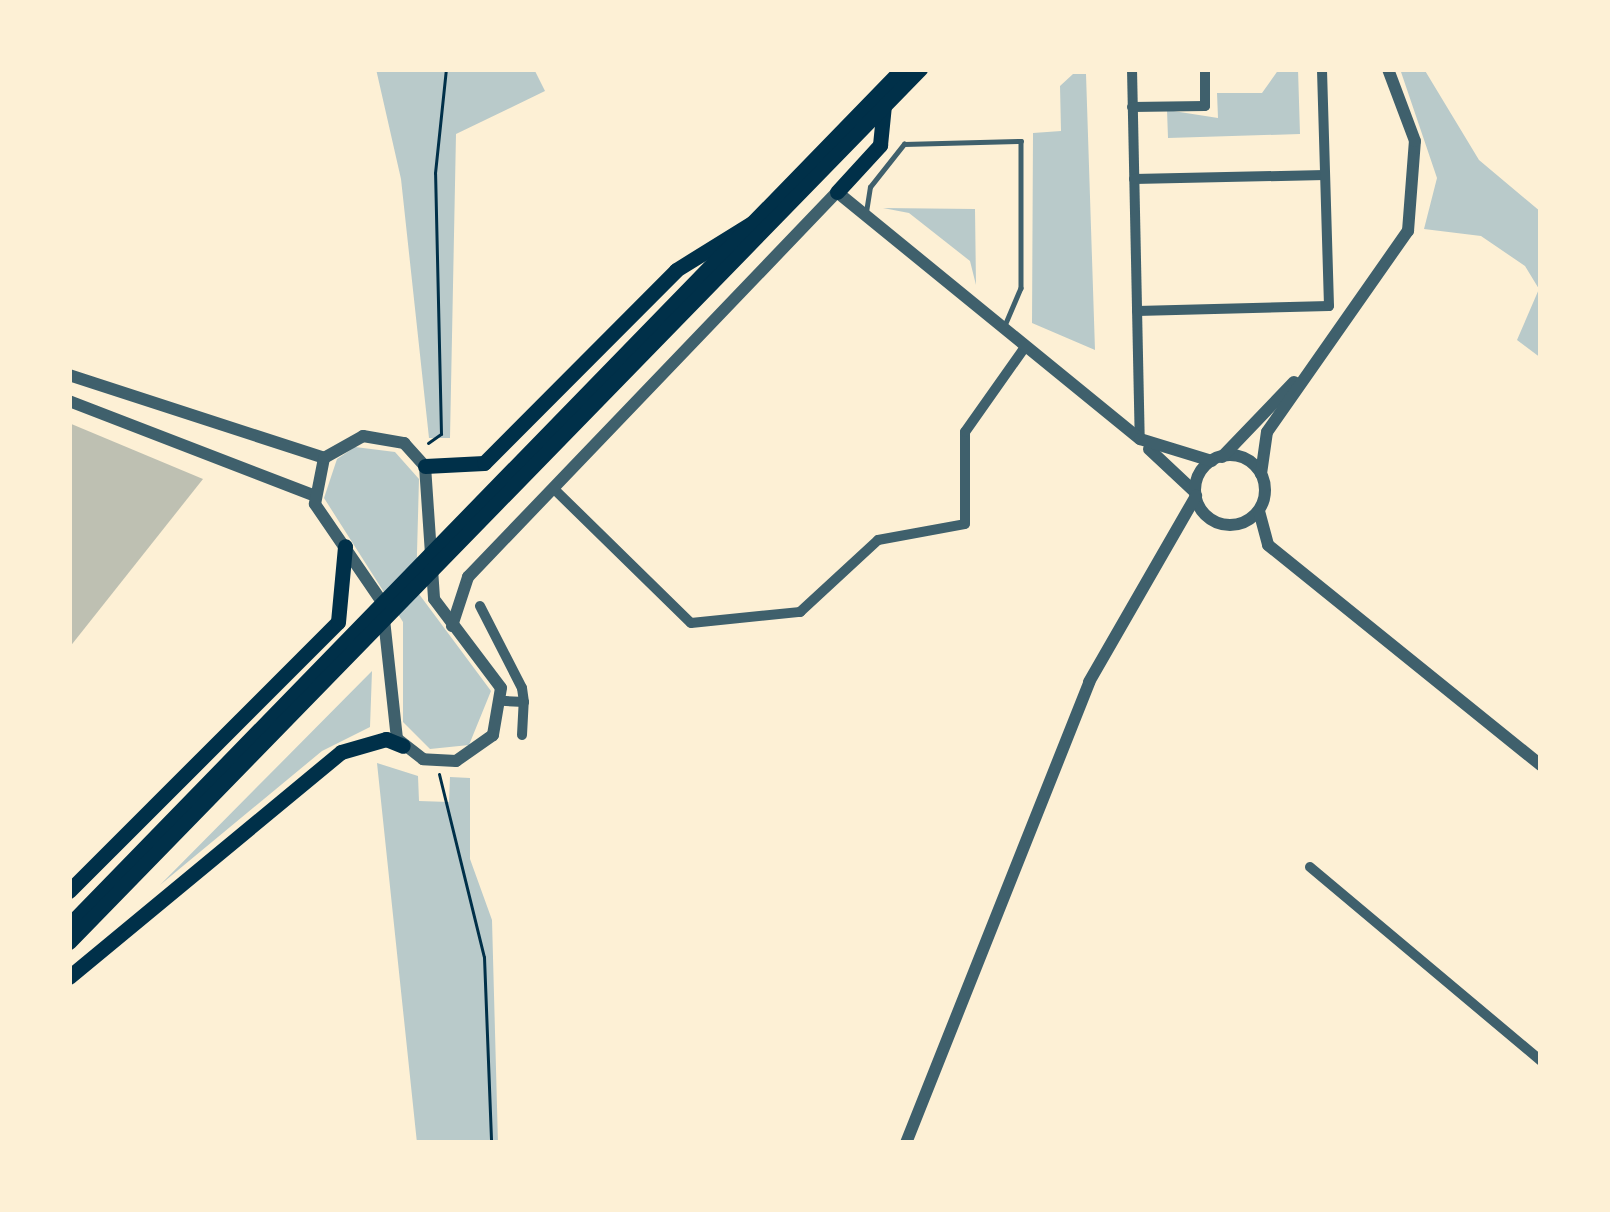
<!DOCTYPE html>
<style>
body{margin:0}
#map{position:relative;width:1610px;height:1212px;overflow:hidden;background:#fdf0d5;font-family:Rubik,sans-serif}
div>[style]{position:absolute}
.green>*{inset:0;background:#b9caca}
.building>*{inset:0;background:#bec0b2}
.path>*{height:3px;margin:-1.5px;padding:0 1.5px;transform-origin:1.5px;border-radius:1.5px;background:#003049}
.service>*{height:4.5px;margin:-2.25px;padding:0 2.25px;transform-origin:2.25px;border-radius:2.25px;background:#3f606c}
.minor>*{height:10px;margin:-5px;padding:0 5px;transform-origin:5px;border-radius:5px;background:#3f606c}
.tertiary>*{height:12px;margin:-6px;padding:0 6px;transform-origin:6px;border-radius:6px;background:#3f606c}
.tertiary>.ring{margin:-6px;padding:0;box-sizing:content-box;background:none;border:12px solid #3f606c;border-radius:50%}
.primary>*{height:15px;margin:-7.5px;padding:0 7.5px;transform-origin:7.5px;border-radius:7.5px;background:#003049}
span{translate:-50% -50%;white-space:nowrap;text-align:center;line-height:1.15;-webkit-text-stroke:9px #fdf0d5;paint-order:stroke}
.frame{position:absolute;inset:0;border:72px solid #fdf0d5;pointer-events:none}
</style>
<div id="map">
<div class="green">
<i style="clip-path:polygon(376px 69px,534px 69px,545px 91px,456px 134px,450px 438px,429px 438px,401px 179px)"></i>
<i style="clip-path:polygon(1279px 69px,1298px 69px,1300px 134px,1168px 138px,1167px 110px,1218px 118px,1217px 93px,1262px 93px)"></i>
<i style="clip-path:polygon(1400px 69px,1424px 69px,1479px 160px,1541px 212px,1541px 358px,1517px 340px,1539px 289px,1525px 266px,1481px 236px,1424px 229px,1437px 178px)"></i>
<i style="clip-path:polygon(1073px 74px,1086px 74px,1095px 350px,1032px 323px,1033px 133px,1061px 131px,1060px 86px)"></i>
<i style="clip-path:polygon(883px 208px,975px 209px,976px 285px,970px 261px,909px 213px)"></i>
<i style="clip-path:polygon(355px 447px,395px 452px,419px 479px,416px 590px,491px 691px,469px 745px,430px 749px,403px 722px,403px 622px,324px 498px,337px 459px)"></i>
<i style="clip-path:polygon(372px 671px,370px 727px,322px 751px,160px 885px)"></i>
<i style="clip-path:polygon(377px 763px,418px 776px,419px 801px,449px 802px,450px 777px,470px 778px,470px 859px,492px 920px,498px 1143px,417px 1143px)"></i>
</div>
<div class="building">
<i style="clip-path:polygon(69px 423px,203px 479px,69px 648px)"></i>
</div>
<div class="path">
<i style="left:428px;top:443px;width:16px;rotate:-35deg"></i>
<i style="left:441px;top:434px;width:261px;rotate:-91.3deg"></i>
<i style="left:435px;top:173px;width:105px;rotate:-84deg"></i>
<i style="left:439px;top:774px;width:188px;rotate:76.2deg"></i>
<i style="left:484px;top:957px;width:186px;rotate:87.8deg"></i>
</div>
<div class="service">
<i style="left:866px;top:212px;width:25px;rotate:-81deg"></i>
<i style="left:870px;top:187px;width:55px;rotate:-51.7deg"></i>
<i style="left:904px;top:144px;width:117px;rotate:-1.5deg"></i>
<i style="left:1021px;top:141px;width:147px;rotate:90deg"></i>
<i style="left:1021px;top:288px;width:38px;rotate:113deg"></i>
</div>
<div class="minor">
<i style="left:1132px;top:69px;width:370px;rotate:88.8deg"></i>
<i style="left:1132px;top:107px;width:73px;rotate:-0.8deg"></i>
<i style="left:1205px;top:106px;width:37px;rotate:-90deg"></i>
<i style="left:1134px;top:179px;width:191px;rotate:-1.2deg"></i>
<i style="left:1137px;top:311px;width:192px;rotate:-1.5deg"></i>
<i style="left:1329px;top:306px;width:237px;rotate:-91.7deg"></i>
<i style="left:553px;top:488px;width:193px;rotate:44.4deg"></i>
<i style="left:691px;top:623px;width:110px;rotate:-5.8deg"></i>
<i style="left:800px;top:612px;width:106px;rotate:-42.7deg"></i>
<i style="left:878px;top:540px;width:88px;rotate:-10.4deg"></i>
<i style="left:965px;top:524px;width:92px;rotate:-90deg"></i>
<i style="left:965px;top:432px;width:104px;rotate:-54.8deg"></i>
<i style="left:480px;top:606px;width:92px;rotate:62.9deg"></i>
<i style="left:522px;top:688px;width:14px;rotate:82deg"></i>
<i style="left:524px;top:702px;width:22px;rotate:-177deg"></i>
<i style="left:522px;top:735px;width:33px;rotate:-87deg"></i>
<i style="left:1310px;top:867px;width:302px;rotate:40deg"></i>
</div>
<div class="tertiary">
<i style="left:69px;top:375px;width:268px;rotate:18deg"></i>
<i style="left:69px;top:401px;width:261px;rotate:21.1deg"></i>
<i style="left:363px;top:436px;width:42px;rotate:9.7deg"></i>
<i style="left:404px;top:443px;width:31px;rotate:48deg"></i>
<i style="left:425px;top:466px;width:133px;rotate:86.1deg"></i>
<i style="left:434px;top:599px;width:111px;rotate:53deg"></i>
<i style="left:501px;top:688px;width:48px;rotate:99.7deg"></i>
<i style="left:493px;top:735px;width:45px;rotate:144.9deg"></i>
<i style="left:456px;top:761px;width:33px;rotate:-177deg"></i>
<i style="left:423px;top:759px;width:33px;rotate:-142deg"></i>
<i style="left:397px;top:739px;width:138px;rotate:-96.2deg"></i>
<i style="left:382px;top:602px;width:119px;rotate:-124.4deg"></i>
<i style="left:315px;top:504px;width:47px;rotate:-78.9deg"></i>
<i style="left:324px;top:458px;width:45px;rotate:-29.4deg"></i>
<i style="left:1149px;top:449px;width:63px;rotate:43.1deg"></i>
<i class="ring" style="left:1195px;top:455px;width:58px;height:58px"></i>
<i style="left:1222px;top:457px;width:104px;rotate:-46.2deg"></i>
<i style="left:1261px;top:474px;width:42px;rotate:-81.9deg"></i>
<i style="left:1267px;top:432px;width:246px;rotate:-55deg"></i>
<i style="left:1408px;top:231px;width:90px;rotate:-85.6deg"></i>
<i style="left:1415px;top:141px;width:77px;rotate:-110.6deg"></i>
<i style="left:1259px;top:511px;width:35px;rotate:75deg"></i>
<i style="left:1268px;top:545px;width:351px;rotate:38.9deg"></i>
<i style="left:452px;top:626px;width:52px;rotate:-71.9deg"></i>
<i style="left:468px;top:577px;width:533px;rotate:-46.22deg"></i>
<i style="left:837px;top:192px;width:391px;rotate:39.2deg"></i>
<i style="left:1140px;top:439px;width:75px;rotate:17deg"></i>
<i style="left:906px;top:1143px;width:496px;rotate:-68.3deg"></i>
<i style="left:1089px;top:682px;width:215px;rotate:-60.1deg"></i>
</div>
<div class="primary">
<i style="left:837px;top:192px;width:64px;rotate:-47.5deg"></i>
<i style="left:880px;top:145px;width:40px;rotate:-84.3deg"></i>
<i style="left:425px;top:466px;width:59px;rotate:-2.9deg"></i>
<i style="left:484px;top:463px;width:272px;rotate:-45.1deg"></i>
<i style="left:676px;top:270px;width:99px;rotate:-31.8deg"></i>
<i style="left:69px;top:891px;width:380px;rotate:-45deg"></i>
<i style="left:338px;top:622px;width:76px;rotate:-84.7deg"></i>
<i style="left:69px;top:925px;width:1194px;rotate:-45.78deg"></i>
<i style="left:69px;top:942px;width:1219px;rotate:-45.73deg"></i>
<i style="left:69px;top:977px;width:353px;rotate:-39.6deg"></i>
<i style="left:341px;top:752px;width:47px;rotate:-16.1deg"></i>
<i style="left:386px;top:739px;width:18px;rotate:22deg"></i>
</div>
<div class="frame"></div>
</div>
